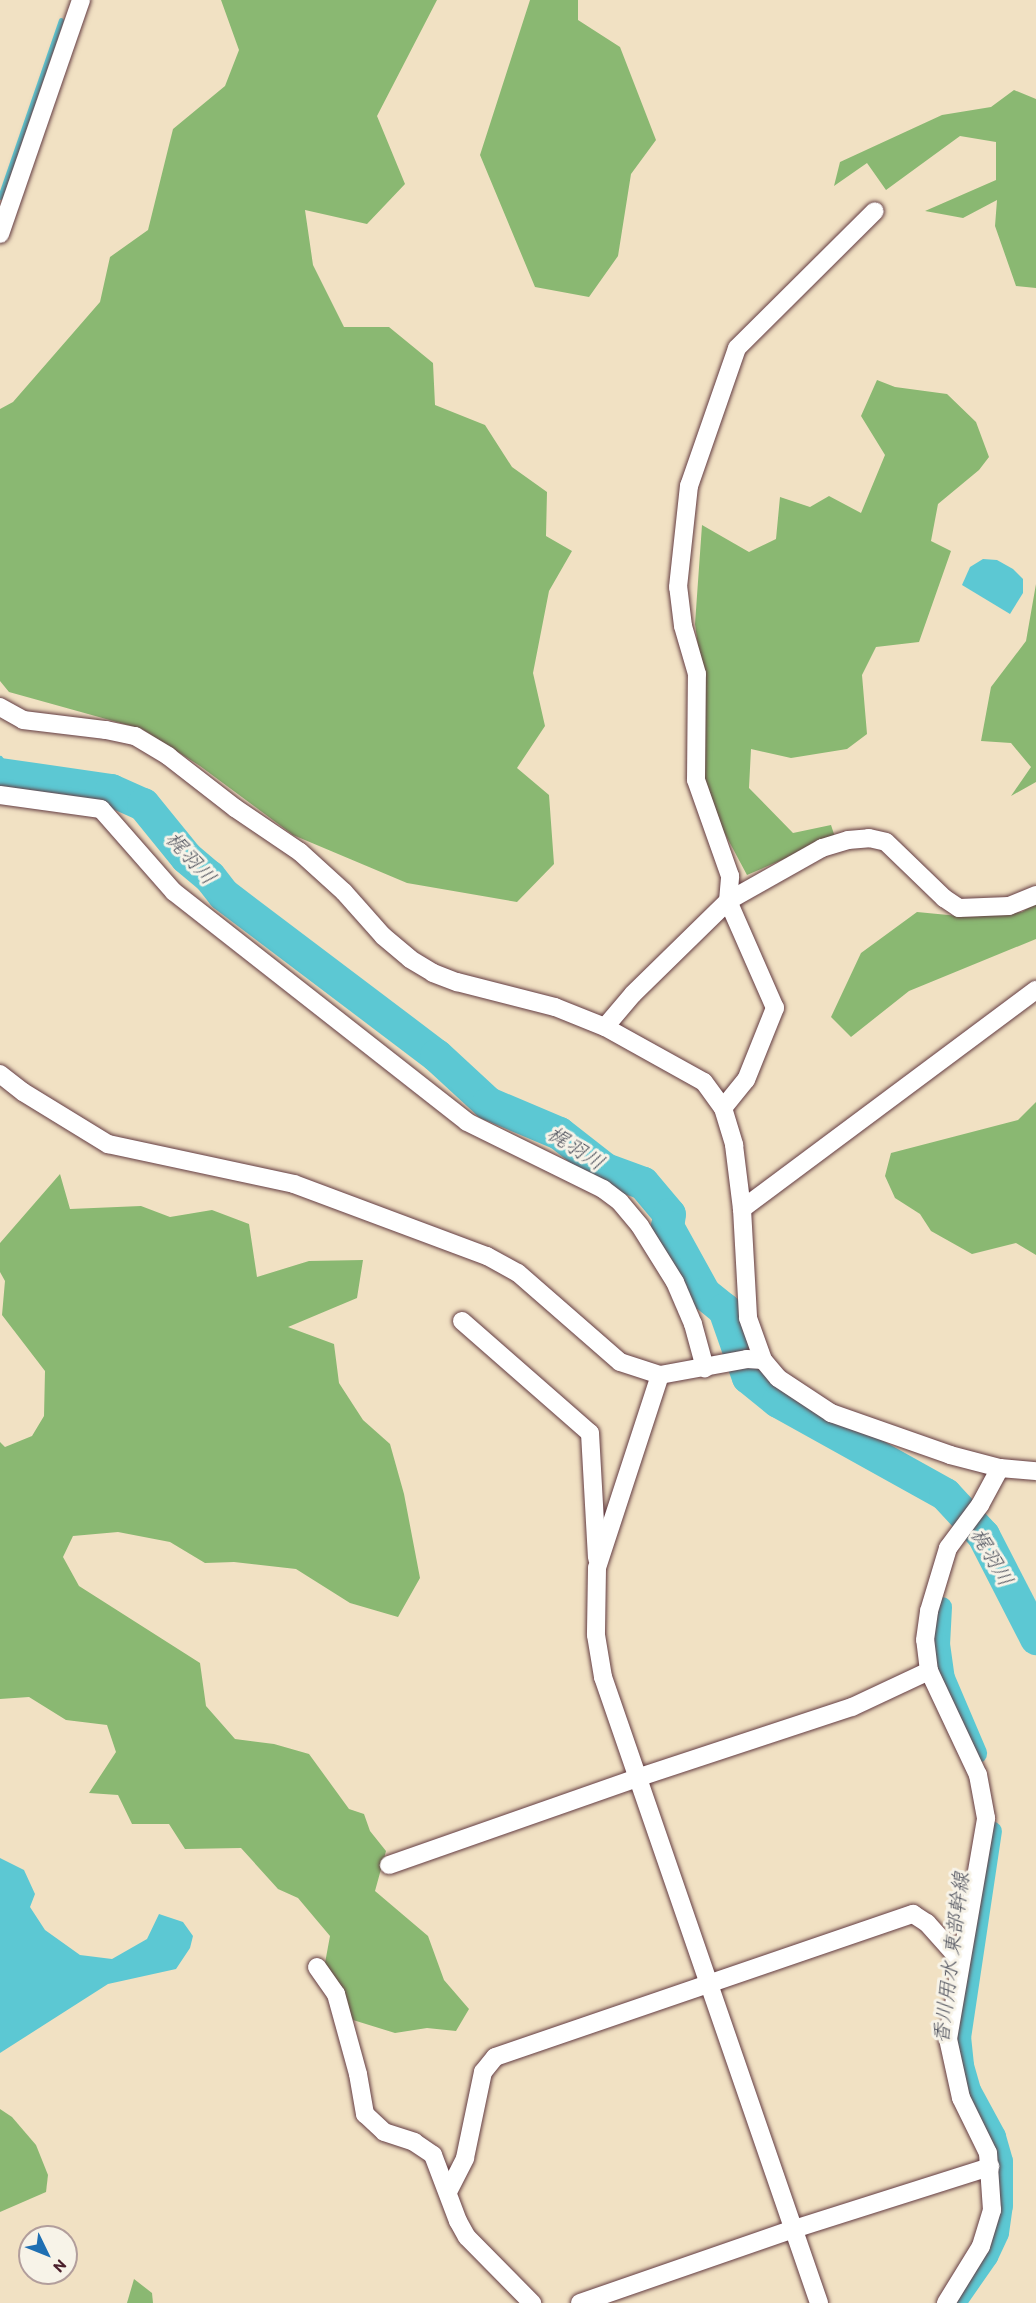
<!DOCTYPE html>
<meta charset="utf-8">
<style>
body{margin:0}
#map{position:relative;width:1036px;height:2303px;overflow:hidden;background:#f1e1c3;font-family:Itim,"Klee One",sans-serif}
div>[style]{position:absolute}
.forest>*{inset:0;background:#8ab872}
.water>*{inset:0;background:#5cc8d3}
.stream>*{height:5px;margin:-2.5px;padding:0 2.5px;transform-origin:2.5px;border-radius:2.5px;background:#5cc8d3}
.canal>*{height:20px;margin:-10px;padding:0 10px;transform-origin:10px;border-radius:10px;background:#5cc8d3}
.river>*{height:33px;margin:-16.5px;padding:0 16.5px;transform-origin:16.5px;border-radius:16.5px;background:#5cc8d3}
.roads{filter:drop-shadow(0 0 2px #633c42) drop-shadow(0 0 2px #633c42)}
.minor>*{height:18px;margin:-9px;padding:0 9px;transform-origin:9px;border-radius:9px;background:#fff}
span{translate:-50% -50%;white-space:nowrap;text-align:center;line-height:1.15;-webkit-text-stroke:6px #f7f3e8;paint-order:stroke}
.water-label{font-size:21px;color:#4f525d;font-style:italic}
.north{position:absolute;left:18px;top:2225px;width:60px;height:60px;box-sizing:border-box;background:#f7f3e8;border:2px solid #b29e9c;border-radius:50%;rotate:133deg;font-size:16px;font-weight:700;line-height:24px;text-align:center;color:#4a1f2b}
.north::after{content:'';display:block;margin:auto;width:21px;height:27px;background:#1f6fb2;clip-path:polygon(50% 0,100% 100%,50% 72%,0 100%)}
</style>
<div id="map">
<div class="forest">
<i style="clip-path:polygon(221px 0,437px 0,377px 116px,405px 184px,367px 224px,305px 210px,313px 265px,344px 327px,389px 327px,433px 363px,435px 405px,485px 425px,512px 467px,547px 492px,546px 536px,572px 551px,549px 591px,533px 673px,545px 726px,517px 768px,549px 795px,554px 864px,517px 902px,407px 883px,293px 835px,200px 766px,142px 729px,9px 692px,0 681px,0 409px,13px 402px,100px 302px,110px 257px,148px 230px,173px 129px,225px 86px,239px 50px)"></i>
<i style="clip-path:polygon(530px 0,578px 0,578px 20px,620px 47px,656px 140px,631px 174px,618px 256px,589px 297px,535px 287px,480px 155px)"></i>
<i style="clip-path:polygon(1014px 90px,1036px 99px,1036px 288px,1016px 286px,995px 226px,997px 200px,963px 218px,925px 211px,996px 180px,996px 142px,960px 136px,886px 190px,867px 163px,834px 186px,840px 162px,942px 115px,991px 107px)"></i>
<i style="clip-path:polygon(877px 380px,895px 387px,947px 394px,976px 422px,989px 457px,979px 470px,938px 504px,931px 541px,951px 551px,919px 642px,876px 647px,862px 675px,867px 734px,847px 749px,791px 758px,751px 749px,749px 788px,793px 833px,831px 825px,835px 837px,747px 875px,717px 819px,704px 779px,702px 676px,695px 624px,702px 525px,749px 552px,776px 539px,780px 497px,810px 507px,829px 496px,861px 513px,885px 455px,861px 416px)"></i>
<i style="clip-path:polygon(1036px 584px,1036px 782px,1011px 796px,1031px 767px,1011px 743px,981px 741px,991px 687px,1026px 641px)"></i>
<i style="clip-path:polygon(1036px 903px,1036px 939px,909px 991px,851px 1037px,831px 1017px,861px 953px,917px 912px,969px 917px,1022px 912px)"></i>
<i style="clip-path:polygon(1036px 1102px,1036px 1255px,1016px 1243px,972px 1254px,931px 1231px,920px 1214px,895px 1198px,885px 1176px,891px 1153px,1018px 1120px)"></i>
<i style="clip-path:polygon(60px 1174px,70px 1209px,141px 1206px,170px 1217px,212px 1210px,249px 1224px,257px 1277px,309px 1261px,363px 1260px,357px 1298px,288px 1327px,334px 1344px,339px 1383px,363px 1420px,390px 1444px,404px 1494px,420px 1578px,398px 1617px,350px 1603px,296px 1569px,234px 1562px,205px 1563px,170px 1542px,118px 1532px,73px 1536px,63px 1557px,79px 1586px,200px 1663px,206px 1706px,235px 1739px,274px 1744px,309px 1754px,349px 1809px,364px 1814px,370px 1831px,386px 1851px,375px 1891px,428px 1936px,444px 1980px,469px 2009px,456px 2031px,427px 2028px,395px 2033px,353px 2020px,325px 1963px,330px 1936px,298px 1898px,278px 1889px,241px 1848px,185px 1849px,169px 1824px,132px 1824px,118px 1795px,89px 1793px,116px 1752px,107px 1725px,66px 1720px,29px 1697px,0 1699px,0 1442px,5px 1447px,32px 1436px,44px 1416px,45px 1371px,2px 1315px,5px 1281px,0 1272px,0 1243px)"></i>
<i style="clip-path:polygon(0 2109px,12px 2117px,36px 2145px,48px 2175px,46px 2192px,0 2212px)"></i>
<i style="clip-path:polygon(134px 2279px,152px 2293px,153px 2303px,127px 2303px)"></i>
</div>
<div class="water">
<i style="clip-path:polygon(983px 559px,997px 560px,1013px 569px,1023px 579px,1023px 593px,1010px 614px,962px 585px,970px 567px)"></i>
<i style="clip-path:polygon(0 1858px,24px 1870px,35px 1894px,30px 1907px,45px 1930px,80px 1955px,112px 1959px,147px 1939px,159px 1914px,183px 1922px,193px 1936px,190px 1948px,176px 1969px,108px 1984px,0 2053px)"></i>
</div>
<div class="stream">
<i style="left:0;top:197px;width:187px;rotate:-71deg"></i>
<i style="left:0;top:758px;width:5px;rotate:53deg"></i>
<i style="left:3px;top:762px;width:12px;rotate:95deg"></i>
</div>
<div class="canal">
<i style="left:942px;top:1607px;width:37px;rotate:93deg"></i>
<i style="left:940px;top:1644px;width:34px;rotate:82deg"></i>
<i style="left:945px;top:1678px;width:82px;rotate:66.9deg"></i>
<i style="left:956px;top:2303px;width:56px;rotate:-55.2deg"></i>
<i style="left:988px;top:2257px;width:26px;rotate:-65deg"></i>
<i style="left:999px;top:2233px;width:27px;rotate:-82deg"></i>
<i style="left:1003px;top:2206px;width:45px;rotate:-90deg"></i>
<i style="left:1003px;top:2161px;width:26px;rotate:-106deg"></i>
<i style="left:996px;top:2136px;width:52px;rotate:-118.5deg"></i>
<i style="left:971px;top:2090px;width:26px;rotate:-106deg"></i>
<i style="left:964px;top:2065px;width:27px;rotate:-96deg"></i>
<i style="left:961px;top:2038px;width:209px;rotate:-81.5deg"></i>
</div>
<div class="river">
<i style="left:0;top:774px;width:112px;rotate:8.2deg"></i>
<i style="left:111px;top:790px;width:35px;rotate:24deg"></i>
<i style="left:143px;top:804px;width:68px;rotate:50.9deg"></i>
<i style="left:186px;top:857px;width:30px;rotate:40deg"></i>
<i style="left:209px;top:876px;width:23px;rotate:52deg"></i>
<i style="left:223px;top:894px;width:267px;rotate:37.1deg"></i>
<i style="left:436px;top:1055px;width:71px;rotate:42.7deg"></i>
<i style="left:488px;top:1103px;width:77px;rotate:22.9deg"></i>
<i style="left:559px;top:1133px;width:58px;rotate:38deg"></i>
<i style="left:605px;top:1169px;width:40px;rotate:20.2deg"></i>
<i style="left:643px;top:1183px;width:40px;rotate:50deg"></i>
<i style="left:669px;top:1214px;width:12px;rotate:99deg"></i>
<i style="left:667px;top:1226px;width:77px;rotate:61.1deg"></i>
<i style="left:704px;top:1293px;width:26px;rotate:39deg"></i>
<i style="left:724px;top:1309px;width:72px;rotate:70.6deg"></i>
<i style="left:748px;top:1377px;width:38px;rotate:39deg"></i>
<i style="left:778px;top:1401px;width:191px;rotate:29.1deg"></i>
<i style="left:945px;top:1494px;width:56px;rotate:47.2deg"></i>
<i style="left:983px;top:1535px;width:116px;rotate:62.8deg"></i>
</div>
<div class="roads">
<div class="minor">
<i style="left:0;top:234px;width:248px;rotate:-70.9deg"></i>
<i style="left:0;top:707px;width:26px;rotate:29deg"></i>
<i style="left:23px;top:720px;width:84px;rotate:6.9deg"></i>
<i style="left:106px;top:730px;width:30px;rotate:12deg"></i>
<i style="left:135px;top:736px;width:39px;rotate:31deg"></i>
<i style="left:168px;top:756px;width:85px;rotate:37.8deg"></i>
<i style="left:235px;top:808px;width:78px;rotate:34.1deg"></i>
<i style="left:300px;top:852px;width:59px;rotate:42.3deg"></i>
<i style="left:344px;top:892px;width:59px;rotate:48.4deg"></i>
<i style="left:383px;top:936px;width:35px;rotate:40deg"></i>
<i style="left:410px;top:959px;width:27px;rotate:31deg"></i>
<i style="left:433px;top:973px;width:26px;rotate:21deg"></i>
<i style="left:457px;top:982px;width:101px;rotate:14.3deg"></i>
<i style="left:555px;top:1007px;width:54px;rotate:21.8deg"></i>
<i style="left:605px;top:1027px;width:113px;rotate:29.1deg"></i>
<i style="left:704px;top:1082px;width:32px;rotate:54deg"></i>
<i style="left:723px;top:1108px;width:39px;rotate:73deg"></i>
<i style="left:734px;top:1145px;width:64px;rotate:82.9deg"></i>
<i style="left:742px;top:1209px;width:109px;rotate:86.8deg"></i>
<i style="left:748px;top:1318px;width:45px;rotate:70.3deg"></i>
<i style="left:763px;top:1360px;width:23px;rotate:50deg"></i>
<i style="left:778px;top:1378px;width:64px;rotate:33.4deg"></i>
<i style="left:831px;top:1413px;width:126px;rotate:19.4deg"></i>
<i style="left:950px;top:1455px;width:52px;rotate:14.6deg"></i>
<i style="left:1000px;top:1468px;width:36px;rotate:5deg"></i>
<i style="left:0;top:795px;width:102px;rotate:7.9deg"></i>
<i style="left:101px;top:809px;width:111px;rotate:48.7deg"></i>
<i style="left:174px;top:892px;width:372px;rotate:38.1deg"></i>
<i style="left:467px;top:1122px;width:152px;rotate:26.2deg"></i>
<i style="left:603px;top:1189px;width:21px;rotate:37deg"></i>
<i style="left:620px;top:1202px;width:31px;rotate:50deg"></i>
<i style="left:640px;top:1226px;width:66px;rotate:58deg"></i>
<i style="left:675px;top:1282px;width:46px;rotate:66.8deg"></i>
<i style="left:693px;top:1324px;width:46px;rotate:74.7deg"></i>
<i style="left:605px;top:1027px;width:43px;rotate:-49.7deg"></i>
<i style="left:633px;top:994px;width:133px;rotate:-44.4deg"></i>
<i style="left:728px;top:901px;width:108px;rotate:-29.4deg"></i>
<i style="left:822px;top:848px;width:27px;rotate:-17deg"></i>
<i style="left:848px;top:840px;width:21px;rotate:-5deg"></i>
<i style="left:869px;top:838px;width:17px;rotate:13deg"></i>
<i style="left:886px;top:842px;width:81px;rotate:44deg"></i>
<i style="left:944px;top:898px;width:18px;rotate:34deg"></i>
<i style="left:959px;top:908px;width:50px;rotate:-2.3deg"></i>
<i style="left:1009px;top:906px;width:29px;rotate:-22deg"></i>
<i style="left:0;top:1074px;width:29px;rotate:38deg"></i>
<i style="left:23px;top:1092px;width:100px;rotate:31.5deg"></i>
<i style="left:108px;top:1144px;width:190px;rotate:12.1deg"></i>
<i style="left:294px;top:1184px;width:206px;rotate:20.5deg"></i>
<i style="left:487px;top:1256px;width:35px;rotate:29deg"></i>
<i style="left:518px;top:1273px;width:135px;rotate:41.1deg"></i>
<i style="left:620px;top:1362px;width:42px;rotate:18deg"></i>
<i style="left:660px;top:1375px;width:88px;rotate:-10.4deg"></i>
<i style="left:747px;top:1359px;width:16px;rotate:4deg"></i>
<i style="left:723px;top:1108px;width:36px;rotate:-51deg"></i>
<i style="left:746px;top:1080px;width:78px;rotate:-68.1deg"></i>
<i style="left:775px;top:1008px;width:117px;rotate:-113.7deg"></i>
<i style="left:728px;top:901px;width:25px;rotate:-85deg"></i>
<i style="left:730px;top:876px;width:102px;rotate:-109.5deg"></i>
<i style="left:696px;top:780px;width:106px;rotate:-89.5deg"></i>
<i style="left:697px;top:674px;width:50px;rotate:-106.3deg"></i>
<i style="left:683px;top:626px;width:39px;rotate:-97deg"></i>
<i style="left:678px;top:587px;width:102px;rotate:-83.8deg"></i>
<i style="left:689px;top:486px;width:146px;rotate:-70.8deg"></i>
<i style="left:737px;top:348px;width:194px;rotate:-44.8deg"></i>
<i style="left:742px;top:1209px;width:367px;rotate:-36.7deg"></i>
<i style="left:462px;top:1321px;width:170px;rotate:41.2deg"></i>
<i style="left:590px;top:1433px;width:125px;rotate:86.8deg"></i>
<i style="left:660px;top:1375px;width:203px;rotate:108.1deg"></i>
<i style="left:597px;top:1568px;width:67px;rotate:90.9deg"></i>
<i style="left:596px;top:1635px;width:43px;rotate:80.5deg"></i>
<i style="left:603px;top:1677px;width:662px;rotate:70.96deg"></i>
<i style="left:389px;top:1865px;width:263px;rotate:-19.3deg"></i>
<i style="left:637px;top:1778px;width:226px;rotate:-18.3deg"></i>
<i style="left:852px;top:1707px;width:85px;rotate:-25.1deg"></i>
<i style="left:317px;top:1967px;width:33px;rotate:55deg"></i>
<i style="left:336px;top:1994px;width:83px;rotate:74.6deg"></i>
<i style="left:358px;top:2074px;width:41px;rotate:80.1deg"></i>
<i style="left:365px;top:2114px;width:26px;rotate:43deg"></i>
<i style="left:384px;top:2132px;width:32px;rotate:18deg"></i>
<i style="left:414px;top:2142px;width:23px;rotate:34deg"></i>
<i style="left:433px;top:2155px;width:71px;rotate:69.3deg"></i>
<i style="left:458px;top:2221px;width:18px;rotate:61deg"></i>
<i style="left:467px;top:2237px;width:93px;rotate:45.4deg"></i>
<i style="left:448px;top:2192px;width:38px;rotate:-63deg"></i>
<i style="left:465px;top:2158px;width:88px;rotate:-78.2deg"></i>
<i style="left:483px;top:2072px;width:19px;rotate:-51deg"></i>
<i style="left:495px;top:2057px;width:442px;rotate:-18.9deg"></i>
<i style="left:913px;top:1914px;width:17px;rotate:33deg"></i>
<i style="left:927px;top:1923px;width:50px;rotate:48.3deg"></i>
<i style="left:580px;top:2303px;width:226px;rotate:-19.1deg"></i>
<i style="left:794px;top:2229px;width:206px;rotate:-17.6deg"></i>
<i style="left:946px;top:2303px;width:67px;rotate:-58.4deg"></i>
<i style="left:981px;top:2246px;width:38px;rotate:-73deg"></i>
<i style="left:992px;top:2210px;width:57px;rotate:-94deg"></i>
<i style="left:988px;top:2153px;width:61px;rotate:-116.1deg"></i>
<i style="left:961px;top:2098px;width:60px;rotate:-102.4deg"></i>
<i style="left:948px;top:2039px;width:224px;rotate:-80.2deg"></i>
<i style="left:986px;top:1818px;width:44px;rotate:-100.5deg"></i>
<i style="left:978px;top:1775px;width:115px;rotate:-115.2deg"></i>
<i style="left:929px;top:1671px;width:31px;rotate:-97deg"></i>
<i style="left:925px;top:1640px;width:29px;rotate:-82deg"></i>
<i style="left:929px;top:1611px;width:66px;rotate:-73.2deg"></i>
<i style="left:948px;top:1548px;width:54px;rotate:-53.3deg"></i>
<i style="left:980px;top:1505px;width:42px;rotate:-61.6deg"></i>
</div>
</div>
<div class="water-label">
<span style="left:191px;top:858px;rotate:48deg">梶羽川</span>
<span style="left:576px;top:1148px;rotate:33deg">梶羽川</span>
<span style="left:992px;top:1557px;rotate:60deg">梶羽川</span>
<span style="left:951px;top:1958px;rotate:-83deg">香川用水 東部幹線</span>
</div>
<div class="north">N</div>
</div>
